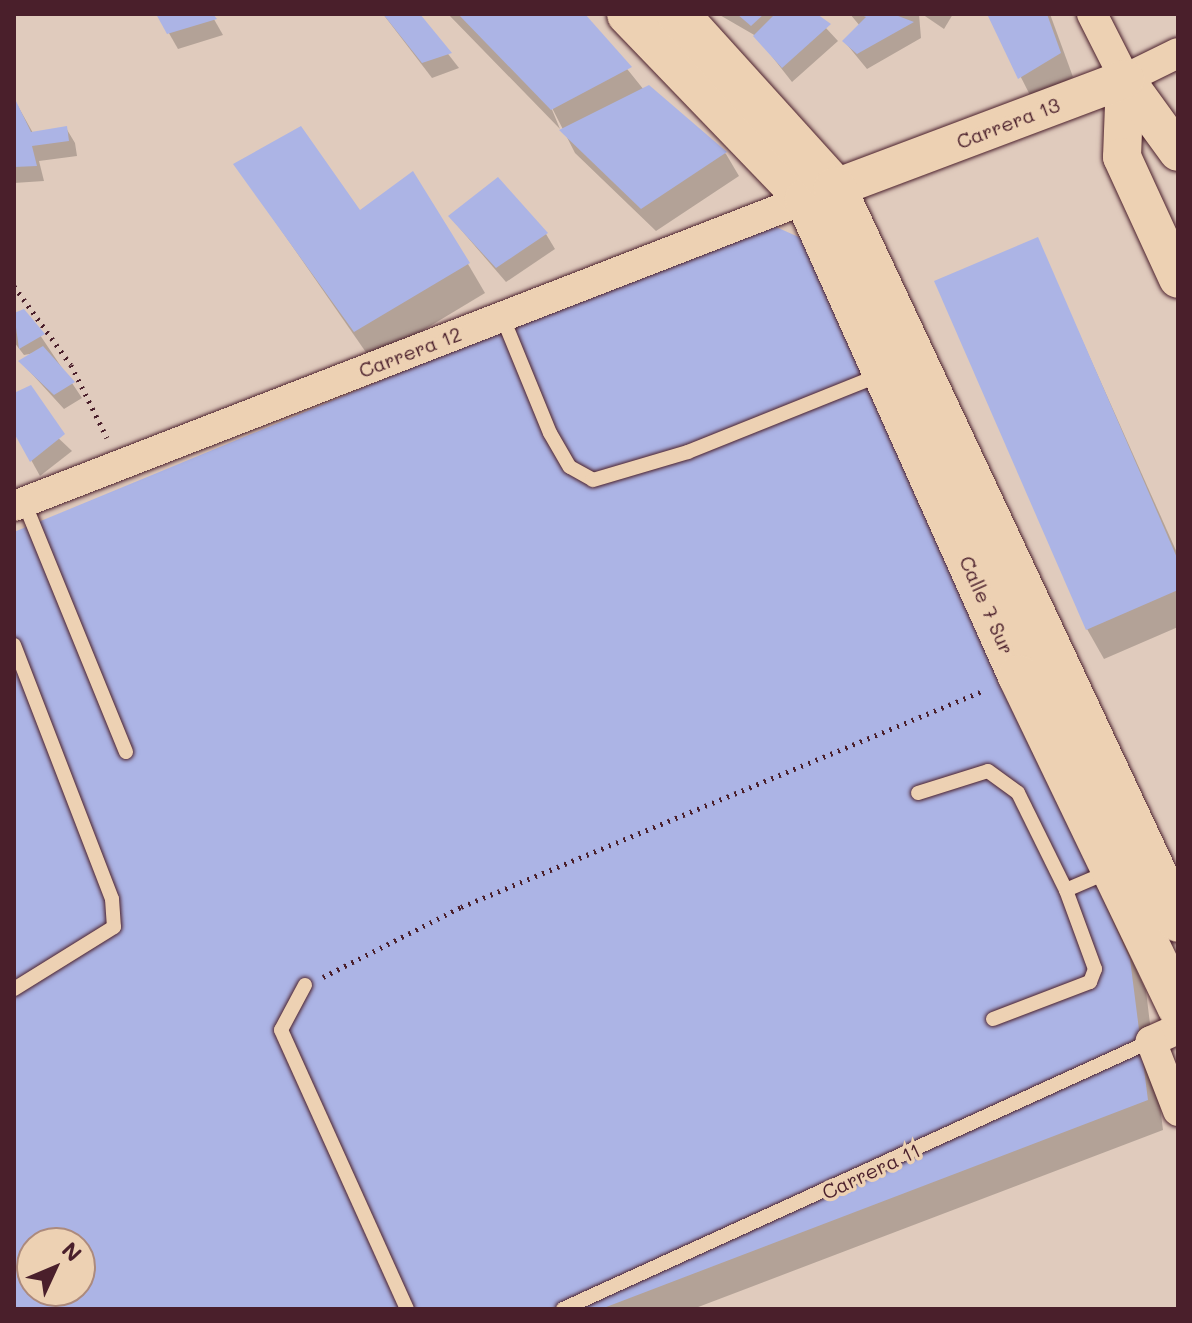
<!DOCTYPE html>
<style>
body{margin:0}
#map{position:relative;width:1192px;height:1323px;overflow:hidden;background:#e0cbbd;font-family:Mali,sans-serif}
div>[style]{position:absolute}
.shadow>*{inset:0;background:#0003}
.building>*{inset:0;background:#acb4e5}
.path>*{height:5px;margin-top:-2.5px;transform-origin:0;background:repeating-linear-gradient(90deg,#4a1f2b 0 2px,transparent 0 8px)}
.roads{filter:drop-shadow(0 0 2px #4a1f2b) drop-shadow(0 0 2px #4a1f2b)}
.service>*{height:14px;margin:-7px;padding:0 7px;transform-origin:7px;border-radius:7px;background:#edd1b3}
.minor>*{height:30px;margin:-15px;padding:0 15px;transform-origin:15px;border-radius:15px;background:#edd1b3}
.tertiary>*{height:38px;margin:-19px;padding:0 19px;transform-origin:19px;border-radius:19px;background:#edd1b3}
.secondary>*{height:42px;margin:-21px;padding:0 21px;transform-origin:21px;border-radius:21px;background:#edd1b3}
span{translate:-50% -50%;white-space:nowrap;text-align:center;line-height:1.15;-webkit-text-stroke:7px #edd1b3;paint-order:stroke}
.street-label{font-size:20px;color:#4a1f2b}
.frame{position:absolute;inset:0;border:16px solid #4a1f2b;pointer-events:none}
.north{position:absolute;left:16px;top:1227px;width:80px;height:80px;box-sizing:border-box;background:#edd1b3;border:2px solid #ac8a7d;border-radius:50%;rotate:46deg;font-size:22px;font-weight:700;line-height:32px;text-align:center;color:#4a1f2b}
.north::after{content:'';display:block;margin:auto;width:28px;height:36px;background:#4a1f2b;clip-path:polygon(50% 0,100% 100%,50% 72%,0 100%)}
</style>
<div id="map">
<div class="shadow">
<i style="clip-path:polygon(158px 14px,211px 14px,223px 35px,178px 49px)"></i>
<i style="clip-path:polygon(383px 14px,417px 14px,459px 68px,432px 78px)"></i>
<i style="clip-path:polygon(448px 14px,583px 14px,644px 90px,726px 154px,739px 176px,656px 231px,575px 153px,548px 100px,560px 129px)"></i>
<i style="clip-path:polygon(718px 14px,813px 14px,838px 41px,792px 82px,756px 36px)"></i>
<i style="clip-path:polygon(850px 14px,919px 14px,921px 38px,867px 69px,844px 41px,860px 26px)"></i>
<i style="clip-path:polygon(922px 14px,953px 14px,944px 29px)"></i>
<i style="clip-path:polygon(989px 14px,1050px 14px,1073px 77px,1033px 101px)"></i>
<i style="clip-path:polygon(14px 99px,33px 133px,66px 128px,75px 143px,77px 156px,39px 161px,44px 181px,14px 183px)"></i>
<i style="clip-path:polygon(236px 165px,468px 264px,485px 293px,372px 361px)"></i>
<i style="clip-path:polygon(450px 217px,546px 234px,555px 249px,506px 282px)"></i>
<i style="clip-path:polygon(1037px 239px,1178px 555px,1178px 627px,1104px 659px,1087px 629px)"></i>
<i style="clip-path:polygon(evenodd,819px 271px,1146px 991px,1163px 1130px,693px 1309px,14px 1309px,14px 535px,819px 271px,32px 1243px,80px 1243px,80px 1291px,32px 1291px,32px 1243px)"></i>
<i style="clip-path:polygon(24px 311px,82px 398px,64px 409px,21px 362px,35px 353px,24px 355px,14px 342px,14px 315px)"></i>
<i style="clip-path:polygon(14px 396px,72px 451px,40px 476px,14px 429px)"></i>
</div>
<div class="building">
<i style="clip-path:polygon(156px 14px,213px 14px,217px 19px,167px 34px)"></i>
<i style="clip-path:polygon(383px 14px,420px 14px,452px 53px,422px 63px)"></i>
<i style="clip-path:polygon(458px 14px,585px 14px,632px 67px,551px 110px)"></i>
<i style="clip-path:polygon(737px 14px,764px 14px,751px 26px)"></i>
<i style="clip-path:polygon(775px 14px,817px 14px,831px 24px,782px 68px,753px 36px)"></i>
<i style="clip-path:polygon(859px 14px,893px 14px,914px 22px,857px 54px,842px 41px,866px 17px)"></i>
<i style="clip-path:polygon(987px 14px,1047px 14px,1061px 53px,1018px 79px)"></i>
<i style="clip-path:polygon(649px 85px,727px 152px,641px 209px,559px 130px)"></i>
<i style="clip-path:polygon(14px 97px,31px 132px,67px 126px,69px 141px,32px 146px,37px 166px,14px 167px)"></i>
<i style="clip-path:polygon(301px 126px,360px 210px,413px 171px,470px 263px,354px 332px,233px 164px)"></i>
<i style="clip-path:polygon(498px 177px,548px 233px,496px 268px,448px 216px)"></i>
<i style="clip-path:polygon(evenodd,765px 222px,803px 239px,1130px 959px,1148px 1100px,601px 1309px,14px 1309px,14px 532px,765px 222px,32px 1243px,80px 1243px,80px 1291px,32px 1291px,32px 1243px)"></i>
<i style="clip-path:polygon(1038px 237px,1178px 560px,1178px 590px,1086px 630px,934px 281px)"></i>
<i style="clip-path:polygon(24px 309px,45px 334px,19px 349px,14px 313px)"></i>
<i style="clip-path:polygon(43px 346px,75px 382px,54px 395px,18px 361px)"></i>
<i style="clip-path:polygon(31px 385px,65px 434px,30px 462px,14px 433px,14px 393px)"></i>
</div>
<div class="path">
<i style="left:14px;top:286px;width:97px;rotate:54.2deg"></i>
<i style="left:71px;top:365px;width:81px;rotate:63.7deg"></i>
<i style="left:323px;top:977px;width:155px;rotate:-26.9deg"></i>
<i style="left:461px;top:907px;width:567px;rotate:-22.5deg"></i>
</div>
<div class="roads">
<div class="service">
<i style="left:502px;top:316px;width:126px;rotate:67.7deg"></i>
<i style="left:550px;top:433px;width:39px;rotate:60deg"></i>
<i style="left:570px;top:467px;width:26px;rotate:29deg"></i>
<i style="left:593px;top:480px;width:99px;rotate:-16.4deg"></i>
<i style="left:688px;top:452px;width:209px;rotate:-21.9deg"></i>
<i style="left:24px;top:502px;width:270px;rotate:67.8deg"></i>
<i style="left:14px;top:645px;width:272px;rotate:68.9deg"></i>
<i style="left:112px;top:899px;width:28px;rotate:86deg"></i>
<i style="left:114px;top:927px;width:118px;rotate:148.2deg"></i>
<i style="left:918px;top:793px;width:73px;rotate:-17.4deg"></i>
<i style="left:988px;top:771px;width:37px;rotate:36deg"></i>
<i style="left:1018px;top:793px;width:108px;rotate:63.7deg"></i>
<i style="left:305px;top:985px;width:51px;rotate:118.1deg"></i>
<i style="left:281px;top:1030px;width:306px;rotate:65.7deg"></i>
<i style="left:993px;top:1019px;width:104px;rotate:-20.9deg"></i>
<i style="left:1090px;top:982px;width:14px;rotate:-69deg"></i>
<i style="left:1095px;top:969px;width:84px;rotate:-110.2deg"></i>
<i style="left:1066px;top:890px;width:46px;rotate:-23.2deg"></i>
<i style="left:563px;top:1309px;width:646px;rotate:-24.5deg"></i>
</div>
<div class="minor">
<i style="left:1092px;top:14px;width:73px;rotate:63.1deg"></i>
<i style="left:1125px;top:79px;width:59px;rotate:-26.1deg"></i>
<i style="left:14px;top:506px;width:849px;rotate:-21.19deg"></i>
<i style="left:1178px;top:1029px;width:30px;rotate:156deg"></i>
<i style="left:1151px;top:1041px;width:75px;rotate:68.9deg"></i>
</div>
<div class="tertiary">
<i style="left:1125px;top:79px;width:78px;rotate:92.2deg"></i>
<i style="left:1122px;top:157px;width:134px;rotate:65.3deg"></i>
<i style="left:1125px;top:79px;width:90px;rotate:54deg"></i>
<i style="left:806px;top:199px;width:341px;rotate:-20.6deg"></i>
</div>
<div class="secondary">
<i style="left:628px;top:14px;width:257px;rotate:46.1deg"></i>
<i style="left:806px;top:199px;width:522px;rotate:65.94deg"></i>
<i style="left:1019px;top:676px;width:367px;rotate:64.3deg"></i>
<i style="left:678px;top:14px;width:234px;rotate:47.9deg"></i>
<i style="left:835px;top:188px;width:809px;rotate:64.92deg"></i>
</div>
</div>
<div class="street-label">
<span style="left:1008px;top:123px;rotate:-21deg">Carrera 13</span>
<span style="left:410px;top:352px;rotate:-21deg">Carrera 12</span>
<span style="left:987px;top:605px;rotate:66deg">Calle 7 Sur</span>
<span style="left:871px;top:1171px;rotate:-25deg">Carrera 11</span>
</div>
<div class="frame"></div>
<div class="north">N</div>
</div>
